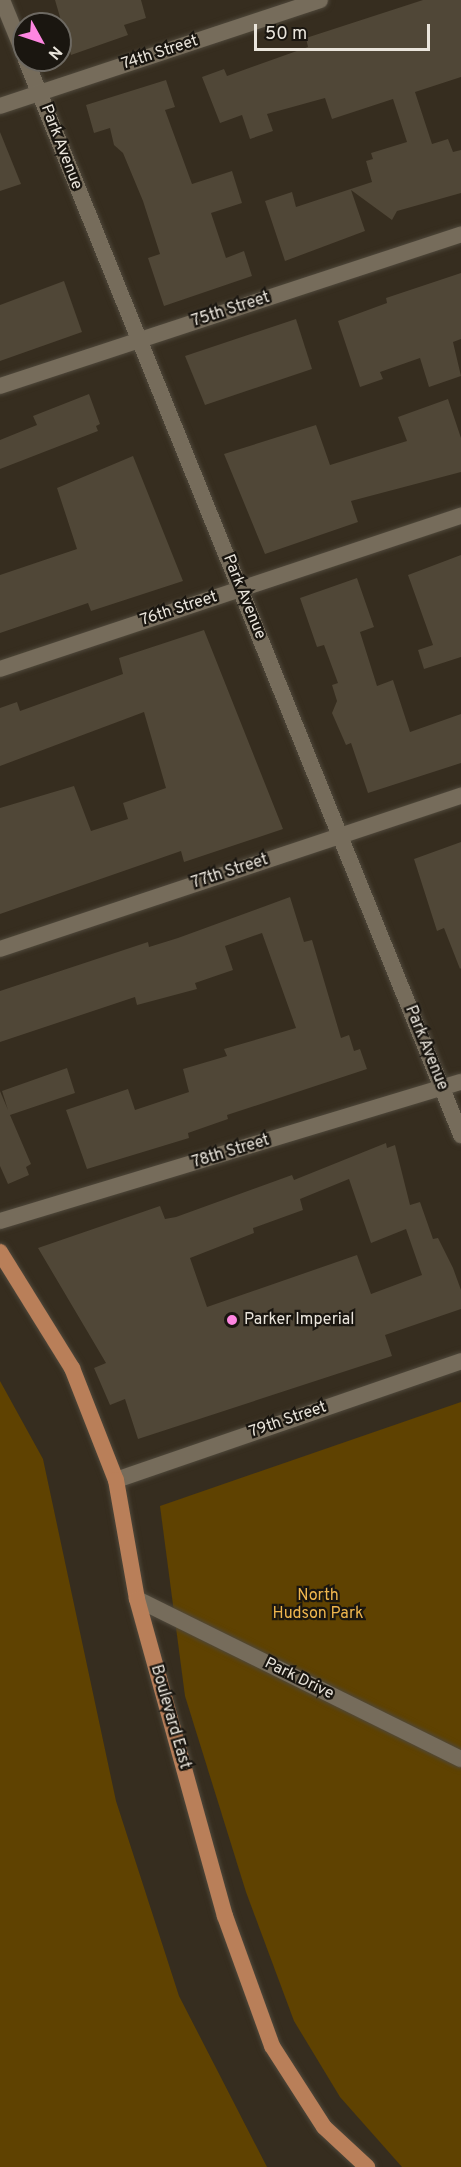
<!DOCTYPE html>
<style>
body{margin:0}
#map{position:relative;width:461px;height:2167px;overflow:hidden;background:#362d1f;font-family:Overpass,sans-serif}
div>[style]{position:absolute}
.green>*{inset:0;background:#5f4201}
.building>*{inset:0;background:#504737}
.roads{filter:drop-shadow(0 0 2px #4f483b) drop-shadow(0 0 2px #4f483b)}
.minor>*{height:16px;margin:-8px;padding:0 8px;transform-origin:8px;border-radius:8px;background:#766c5b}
.tertiary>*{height:16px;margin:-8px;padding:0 8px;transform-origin:8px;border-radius:8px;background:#766c5b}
.primary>*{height:16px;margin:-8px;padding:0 8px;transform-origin:8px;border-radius:8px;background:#b97f59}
.dots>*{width:16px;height:16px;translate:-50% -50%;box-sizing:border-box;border:3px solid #1a1610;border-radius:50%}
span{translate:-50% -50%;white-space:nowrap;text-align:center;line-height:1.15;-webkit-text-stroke:4.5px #1a1610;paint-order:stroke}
.street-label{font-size:16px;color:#eae5dc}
.poi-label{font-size:16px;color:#eae5dc}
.left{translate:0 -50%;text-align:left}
.park-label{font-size:16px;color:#efb64e}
.north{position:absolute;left:12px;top:12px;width:60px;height:60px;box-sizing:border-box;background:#1a1610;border:2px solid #6d6962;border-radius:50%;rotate:130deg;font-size:16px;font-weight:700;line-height:24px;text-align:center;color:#eae5dc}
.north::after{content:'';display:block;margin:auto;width:21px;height:27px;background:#fe86e1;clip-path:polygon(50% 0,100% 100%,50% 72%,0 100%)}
.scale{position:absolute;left:254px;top:24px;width:176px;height:27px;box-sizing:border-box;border:3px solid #eae5dc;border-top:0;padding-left:8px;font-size:18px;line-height:21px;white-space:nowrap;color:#eae5dc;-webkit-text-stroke:4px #1a1610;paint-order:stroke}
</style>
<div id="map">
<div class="green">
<i style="clip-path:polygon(0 1381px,43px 1459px,116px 1801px,179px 1996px,267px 2167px,0 2167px)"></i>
<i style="clip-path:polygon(461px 1402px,461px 2167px,402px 2167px,340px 2097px,294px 2021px,246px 1892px,185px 1696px,160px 1506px)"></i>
</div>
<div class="building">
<i style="clip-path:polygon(55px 0,141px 0,146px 18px,124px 25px,128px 35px,71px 55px)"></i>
<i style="clip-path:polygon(423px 0,461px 0,461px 77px,415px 92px,432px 144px,448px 139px,453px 152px,461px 150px,461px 193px,397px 211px,392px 220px,351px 190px,365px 231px,285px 261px,265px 201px,292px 192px,296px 207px,372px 182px,366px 161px,373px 159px,371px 153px,407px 142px,393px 99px,332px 119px,325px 98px,267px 114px,273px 131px,250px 139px,242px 115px,220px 123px,202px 77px,224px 69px,227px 76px,308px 47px,306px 38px)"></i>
<i style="clip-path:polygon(166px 80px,175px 107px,165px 110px,192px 184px,232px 171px,242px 203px,211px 213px,226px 258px,244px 251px,252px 276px,164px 306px,148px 258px,160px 254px,143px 201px,123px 153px,114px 145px,110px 128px,94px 133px,86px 105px)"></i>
<i style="clip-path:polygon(0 132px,21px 184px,0 191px)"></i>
<i style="clip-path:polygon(461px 273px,461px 339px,453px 342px,461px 376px,429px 387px,420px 358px,380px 372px,383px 379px,360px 387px,338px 321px,387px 303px,386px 298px)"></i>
<i style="clip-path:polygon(64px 281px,82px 332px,0 361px,0 305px)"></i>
<i style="clip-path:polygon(296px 319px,312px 369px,205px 405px,185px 356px)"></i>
<i style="clip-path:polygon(89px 394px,100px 424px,96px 426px,98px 431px,0 469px,0 440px,37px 425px,33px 416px)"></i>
<i style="clip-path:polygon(448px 399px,461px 438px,461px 472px,351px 501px,358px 522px,265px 554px,224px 454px,316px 425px,330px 465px,407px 441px,398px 417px)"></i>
<i style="clip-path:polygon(133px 456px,183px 581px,91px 611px,88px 603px,0 633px,0 575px,77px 549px,57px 488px)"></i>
<i style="clip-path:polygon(461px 555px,461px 657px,424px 669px,418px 650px,433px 645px,408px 575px)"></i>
<i style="clip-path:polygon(357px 578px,374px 627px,360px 632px,377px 686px,393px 680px,410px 732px,461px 714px,461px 763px,368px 793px,351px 743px,346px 745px,332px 713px,337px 701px,332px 685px,338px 683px,324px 645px,317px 647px,300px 598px)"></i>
<i style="clip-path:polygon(204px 630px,283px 829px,184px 862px,181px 851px,0 914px,0 808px,74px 786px,91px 831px,128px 819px,123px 803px,166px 788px,144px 712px,0 766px,0 708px,17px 702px,20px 711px,123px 674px,119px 658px)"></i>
<i style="clip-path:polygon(461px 842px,461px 968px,460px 969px,444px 928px,437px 931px,414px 859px)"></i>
<i style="clip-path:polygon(290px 897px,304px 942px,312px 940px,341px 1038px,349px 1035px,354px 1051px,360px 1049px,367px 1069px,227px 1115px,228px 1119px,188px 1133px,189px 1138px,87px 1169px,66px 1110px,128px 1089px,135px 1110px,189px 1092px,183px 1069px,227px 1056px,224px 1049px,296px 1028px,262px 933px,225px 946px,233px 970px,195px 983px,197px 989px,137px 1005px,135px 997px,0 1042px,0 991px,148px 942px,149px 947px,178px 938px)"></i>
<i style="clip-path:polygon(67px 1068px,75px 1093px,10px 1115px,31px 1164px,26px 1167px,29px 1175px,8px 1184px,0 1166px,0 1091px,8px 1110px,2px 1091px)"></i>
<i style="clip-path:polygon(evenodd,386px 1143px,387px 1148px,395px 1145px,410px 1205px,420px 1202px,433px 1239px,438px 1238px,453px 1268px,461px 1290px,461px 1309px,385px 1335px,392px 1356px,138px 1439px,125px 1399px,110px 1405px,94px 1368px,106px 1363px,38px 1248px,160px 1206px,165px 1219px,176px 1217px,292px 1175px,294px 1180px,386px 1143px,349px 1179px,371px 1243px,406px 1229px,422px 1275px,371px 1294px,357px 1255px,207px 1307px,190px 1258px,254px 1233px,253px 1228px,303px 1210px,300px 1199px,349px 1179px)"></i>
</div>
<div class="roads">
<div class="minor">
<i style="left:0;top:386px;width:485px;rotate:-18.2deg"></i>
<i style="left:0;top:669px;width:486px;rotate:-18.4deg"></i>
<i style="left:0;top:949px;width:486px;rotate:-18.4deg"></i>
<i style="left:0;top:1221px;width:481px;rotate:-16.8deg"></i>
<i style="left:137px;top:1599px;width:361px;rotate:26.3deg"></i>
</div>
<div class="tertiary">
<i style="left:2px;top:0;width:58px;rotate:67.8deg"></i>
<i style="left:26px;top:60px;width:1160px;rotate:67.97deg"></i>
<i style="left:0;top:106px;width:337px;rotate:-18.3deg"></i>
<i style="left:116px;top:1480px;width:365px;rotate:-19deg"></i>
</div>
<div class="primary">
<i style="left:0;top:1252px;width:137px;rotate:58.2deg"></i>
<i style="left:72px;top:1368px;width:120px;rotate:68.6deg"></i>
<i style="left:116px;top:1480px;width:121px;rotate:80deg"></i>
<i style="left:137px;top:1599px;width:329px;rotate:74.5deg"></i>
<i style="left:225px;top:1916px;width:138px;rotate:70.1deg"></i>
<i style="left:272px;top:2046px;width:96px;rotate:57.3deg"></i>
<i style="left:324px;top:2127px;width:59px;rotate:42.9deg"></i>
</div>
</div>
<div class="dots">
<i style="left:232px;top:1320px;background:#fe86e1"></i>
</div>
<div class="street-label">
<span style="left:160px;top:53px;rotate:-18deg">74th Street</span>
<span style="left:61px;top:147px;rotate:69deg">Park Avenue</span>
<span style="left:231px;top:310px;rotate:-18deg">75th Street</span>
<span style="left:244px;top:597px;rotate:68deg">Park Avenue</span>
<span style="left:179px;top:609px;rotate:-18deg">76th Street</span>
<span style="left:230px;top:872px;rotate:-18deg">77th Street</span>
<span style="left:426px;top:1048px;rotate:68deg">Park Avenue</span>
<span style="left:231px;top:1152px;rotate:-17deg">78th Street</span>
<span style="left:288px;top:1420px;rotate:-19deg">79th Street</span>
<span style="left:299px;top:1679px;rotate:26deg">Park Drive</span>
<span style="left:170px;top:1717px;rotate:74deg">Boulevard East</span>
</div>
<div class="poi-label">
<span class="left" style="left:244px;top:1320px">Parker Imperial</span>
</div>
<div class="park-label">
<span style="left:318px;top:1605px">North<br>Hudson Park</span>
</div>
<div class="north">N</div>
<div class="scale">50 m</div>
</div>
